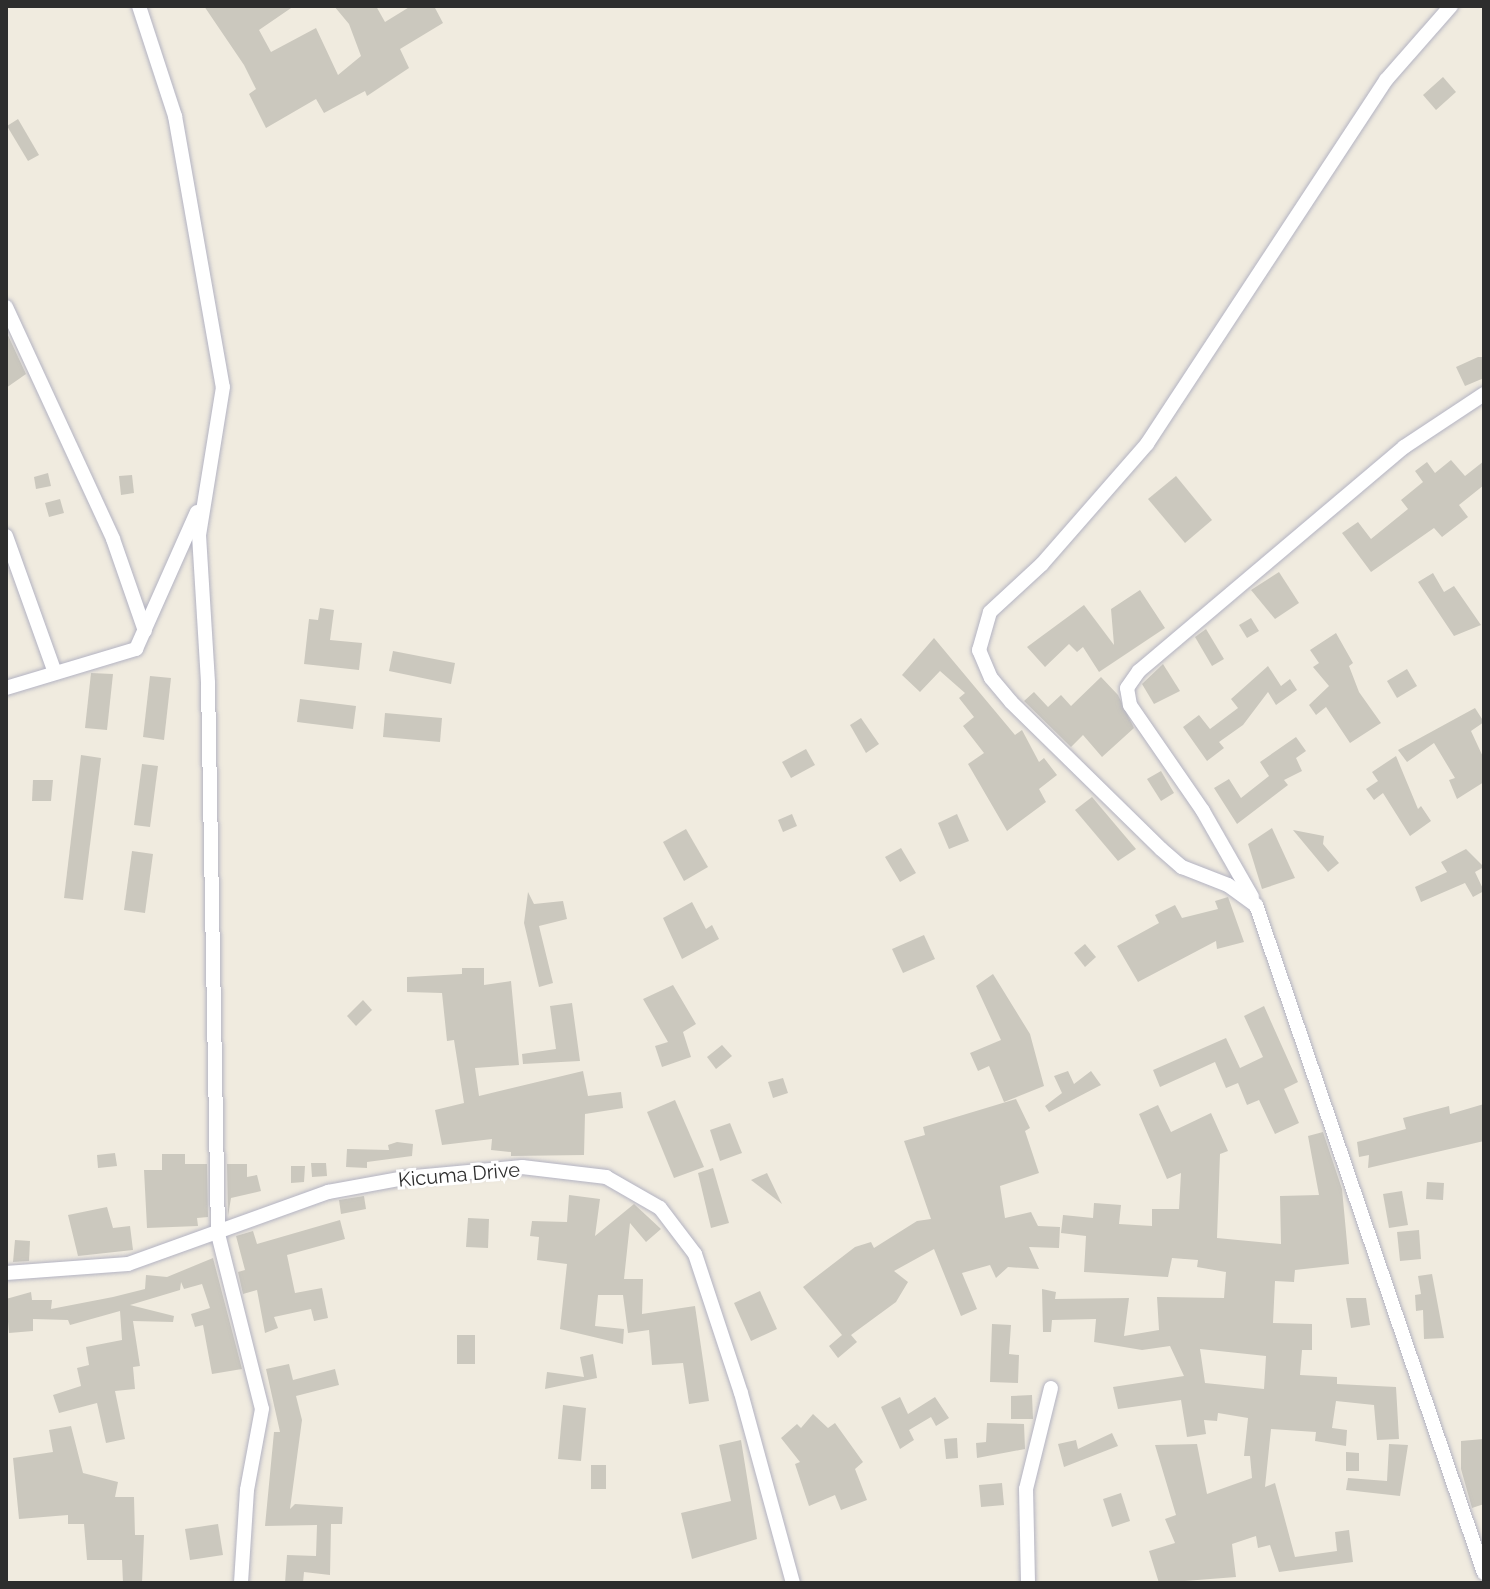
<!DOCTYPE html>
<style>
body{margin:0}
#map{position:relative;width:1490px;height:1589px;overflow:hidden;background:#f0ebdf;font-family:Raleway,sans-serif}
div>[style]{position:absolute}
.building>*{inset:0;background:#cbc8be}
.roads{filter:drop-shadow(0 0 2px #b3b3c2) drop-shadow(0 0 2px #b3b3c2)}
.minor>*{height:14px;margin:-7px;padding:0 7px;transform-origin:7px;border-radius:7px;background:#fff}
span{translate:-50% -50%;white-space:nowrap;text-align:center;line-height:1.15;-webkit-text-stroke:6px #fff;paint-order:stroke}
.street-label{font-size:20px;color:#2d2d2d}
.frame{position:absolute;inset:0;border:8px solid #2d2d2d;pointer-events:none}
</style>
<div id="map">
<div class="building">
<i style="clip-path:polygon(204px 6px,294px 6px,259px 30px,271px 52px,316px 28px,338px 75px,361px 56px,349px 24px,334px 6px,376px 6px,385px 22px,411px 6px,434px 6px,443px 23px,400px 49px,409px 68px,367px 96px,365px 91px,324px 113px,316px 99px,266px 128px,249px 94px,256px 89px,244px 65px)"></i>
<i style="clip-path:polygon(1443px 77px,1456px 92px,1436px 110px,1423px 95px)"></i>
<i style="clip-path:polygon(18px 119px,39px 155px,28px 161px,7px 126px)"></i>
<i style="clip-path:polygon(6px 331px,26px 374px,6px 388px)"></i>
<i style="clip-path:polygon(1478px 357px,1484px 357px,1484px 378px,1465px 386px,1456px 367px)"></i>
<i style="clip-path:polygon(1451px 460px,1465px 476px,1484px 461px,1484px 485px,1459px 505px,1468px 517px,1442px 537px,1434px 528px,1371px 572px,1342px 533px,1358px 522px,1371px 539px,1408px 509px,1401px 500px,1423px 482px,1415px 471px,1427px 462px,1435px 473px)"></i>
<i style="clip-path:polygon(48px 473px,51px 486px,36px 489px,34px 477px)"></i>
<i style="clip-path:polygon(132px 475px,134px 493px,121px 495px,119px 476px)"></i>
<i style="clip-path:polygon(1176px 476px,1212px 520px,1185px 543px,1148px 499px)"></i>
<i style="clip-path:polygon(60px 499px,64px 513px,49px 517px,45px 503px)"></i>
<i style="clip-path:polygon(1279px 572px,1299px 603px,1275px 619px,1251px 590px)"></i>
<i style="clip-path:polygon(1433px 573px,1444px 592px,1454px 586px,1481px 625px,1454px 636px,1418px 582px)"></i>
<i style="clip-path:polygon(1140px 590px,1165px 628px,1099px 672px,1083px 647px,1077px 652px,1069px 644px,1045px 667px,1027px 647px,1084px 605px,1114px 645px,1111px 609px)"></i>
<i style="clip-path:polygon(320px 608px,334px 610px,330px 640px,362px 643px,359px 670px,304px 664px,309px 619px,318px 620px)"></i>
<i style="clip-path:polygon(1251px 618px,1259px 631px,1247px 638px,1239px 625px)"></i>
<i style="clip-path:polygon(1206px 629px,1224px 659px,1212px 666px,1195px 637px)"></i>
<i style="clip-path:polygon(1336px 633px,1353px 663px,1349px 666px,1359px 692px,1381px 723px,1350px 743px,1326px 707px,1316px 715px,1309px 705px,1329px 686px,1313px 667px,1319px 663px,1310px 650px)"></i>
<i style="clip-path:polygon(934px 638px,1015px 735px,1022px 730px,1039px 762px,1044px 758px,1057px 775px,1039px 789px,1046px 802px,1007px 831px,968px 764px,984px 753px,963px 726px,974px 717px,959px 698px,965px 693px,940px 671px,920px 692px,902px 675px)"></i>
<i style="clip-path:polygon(393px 651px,455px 663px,451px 684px,389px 671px)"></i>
<i style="clip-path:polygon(1163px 664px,1180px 691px,1154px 704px,1142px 684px)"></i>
<i style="clip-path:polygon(1268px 666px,1281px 686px,1290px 679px,1297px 690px,1276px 705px,1268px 692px,1243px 725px,1219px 742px,1224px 748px,1207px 761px,1183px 727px,1199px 715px,1210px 729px,1238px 708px,1231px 699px)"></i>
<i style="clip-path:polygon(1407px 669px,1417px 686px,1397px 698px,1387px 681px)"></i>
<i style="clip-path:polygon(91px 673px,113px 674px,107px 730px,85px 728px)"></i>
<i style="clip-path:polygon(150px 676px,171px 678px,164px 740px,143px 737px)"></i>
<i style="clip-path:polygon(1101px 677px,1118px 695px,1134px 728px,1102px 757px,1083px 735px,1071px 747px,1024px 701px,1034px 692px,1048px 707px,1061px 695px,1071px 706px)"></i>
<i style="clip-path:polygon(300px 699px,356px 706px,353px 729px,297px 722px)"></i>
<i style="clip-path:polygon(1475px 708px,1484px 722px,1471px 731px,1484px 759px,1484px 782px,1457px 799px,1449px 780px,1455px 778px,1434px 743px,1407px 762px,1398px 750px)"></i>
<i style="clip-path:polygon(385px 713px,442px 718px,440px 742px,383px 737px)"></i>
<i style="clip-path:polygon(861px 718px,879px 744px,866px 753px,850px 725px)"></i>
<i style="clip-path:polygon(1296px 737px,1306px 751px,1296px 758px,1302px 771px,1284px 780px,1288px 785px,1237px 824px,1214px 788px,1229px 779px,1241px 798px,1269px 776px,1260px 762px)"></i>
<i style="clip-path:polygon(806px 749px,815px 765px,791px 778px,782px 762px)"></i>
<i style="clip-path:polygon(81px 755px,101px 758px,83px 900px,64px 898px)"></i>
<i style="clip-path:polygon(1396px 756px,1418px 809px,1421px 806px,1431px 821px,1410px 836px,1383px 793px,1374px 800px,1366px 789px,1378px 781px,1372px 772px)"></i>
<i style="clip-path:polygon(142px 764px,158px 766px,150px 827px,134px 825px)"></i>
<i style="clip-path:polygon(1161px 771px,1174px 793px,1161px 801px,1147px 779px)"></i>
<i style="clip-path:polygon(33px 780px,53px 780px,51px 801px,32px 801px)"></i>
<i style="clip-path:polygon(1092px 797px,1136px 849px,1118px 861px,1075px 810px)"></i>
<i style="clip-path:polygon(792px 814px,797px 826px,783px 832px,778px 820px)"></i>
<i style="clip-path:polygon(957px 814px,969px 841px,949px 849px,938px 823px)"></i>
<i style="clip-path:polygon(1272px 828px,1295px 878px,1262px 889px,1248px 844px)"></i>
<i style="clip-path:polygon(686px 829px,708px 867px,684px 881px,663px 842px)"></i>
<i style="clip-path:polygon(1293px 830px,1324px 836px,1323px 844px,1339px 863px,1328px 872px)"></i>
<i style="clip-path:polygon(901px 848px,916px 873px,900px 882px,885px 857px)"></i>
<i style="clip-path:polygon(1466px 849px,1484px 867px,1475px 872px,1484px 891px,1473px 897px,1465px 883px,1421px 902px,1415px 887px,1447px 872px,1441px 862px)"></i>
<i style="clip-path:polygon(132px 851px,153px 854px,145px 913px,124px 910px)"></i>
<i style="clip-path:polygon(528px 892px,534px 904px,563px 901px,567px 919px,539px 926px,553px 983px,539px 987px,524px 923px)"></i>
<i style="clip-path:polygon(1228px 897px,1244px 942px,1217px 949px,1216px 941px,1138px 982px,1117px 946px,1159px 923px,1155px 915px,1175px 905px,1182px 918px,1218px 909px,1215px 901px)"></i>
<i style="clip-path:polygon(692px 902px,706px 929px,712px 925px,719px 939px,682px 959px,663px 918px)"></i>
<i style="clip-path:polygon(924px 935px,935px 959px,903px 973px,892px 949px)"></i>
<i style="clip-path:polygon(1085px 944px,1096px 957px,1085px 967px,1074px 953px)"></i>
<i style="clip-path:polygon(462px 968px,484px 968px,484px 985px,511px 981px,519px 1065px,475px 1068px,479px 1096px,583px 1071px,588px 1096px,621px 1092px,623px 1108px,585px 1114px,584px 1155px,511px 1156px,511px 1152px,491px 1150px,492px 1139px,442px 1145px,435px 1110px,464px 1103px,454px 1040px,447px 1041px,442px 993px,407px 992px,407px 977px,462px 974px)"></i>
<i style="clip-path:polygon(993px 974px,1030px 1034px,1044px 1086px,1004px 1102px,989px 1066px,978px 1071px,970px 1053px,1001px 1040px,976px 986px)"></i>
<i style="clip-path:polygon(673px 985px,696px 1024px,683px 1032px,691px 1057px,662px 1067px,655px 1046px,668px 1042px,643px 999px)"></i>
<i style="clip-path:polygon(363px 1000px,372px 1010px,356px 1026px,347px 1016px)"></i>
<i style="clip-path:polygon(572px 1003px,580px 1061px,523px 1064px,522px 1054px,556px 1049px,550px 1006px)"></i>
<i style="clip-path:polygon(1264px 1006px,1298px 1082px,1284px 1089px,1299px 1123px,1275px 1134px,1259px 1100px,1247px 1105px,1238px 1083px,1226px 1088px,1215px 1062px,1160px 1087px,1153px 1070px,1226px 1038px,1240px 1068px,1263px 1057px,1244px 1016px)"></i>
<i style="clip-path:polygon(722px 1045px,732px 1056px,716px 1069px,707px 1057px)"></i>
<i style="clip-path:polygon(1068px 1071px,1074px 1084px,1091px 1071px,1101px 1085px,1049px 1112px,1045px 1106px,1062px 1093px,1054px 1076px)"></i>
<i style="clip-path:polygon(783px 1078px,788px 1093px,773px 1098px,768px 1082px)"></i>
<i style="clip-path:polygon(1016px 1099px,1030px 1128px,1025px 1131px,1039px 1173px,1000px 1186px,1005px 1218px,1031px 1212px,1038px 1226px,1060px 1227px,1059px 1248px,1029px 1247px,1039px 1269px,1008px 1267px,996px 1278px,990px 1265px,962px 1273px,977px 1309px,961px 1316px,934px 1249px,894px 1271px,908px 1282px,896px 1302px,851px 1335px,857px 1342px,838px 1358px,829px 1346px,842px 1335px,803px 1287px,855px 1247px,871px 1242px,874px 1248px,917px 1221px,931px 1219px,904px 1141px,925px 1135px,923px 1127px)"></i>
<i style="clip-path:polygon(675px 1100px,704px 1167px,674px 1178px,647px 1112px)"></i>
<i style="clip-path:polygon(1484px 1104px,1484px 1141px,1368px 1168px,1369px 1155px,1359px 1157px,1357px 1142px,1406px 1129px,1403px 1118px,1449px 1106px,1450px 1114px)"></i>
<i style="clip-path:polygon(evenodd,1158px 1105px,1171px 1132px,1211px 1113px,1228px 1151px,1220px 1154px,1217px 1238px,1281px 1244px,1280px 1196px,1319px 1195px,1308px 1136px,1323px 1132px,1342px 1189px,1349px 1264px,1295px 1270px,1294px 1282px,1275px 1281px,1273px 1323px,1312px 1324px,1312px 1350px,1302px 1350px,1300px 1375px,1337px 1377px,1337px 1384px,1396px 1387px,1399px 1439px,1377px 1440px,1374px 1405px,1336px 1401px,1332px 1428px,1347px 1430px,1346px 1446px,1315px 1441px,1316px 1432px,1271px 1429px,1265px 1487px,1275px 1483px,1295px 1557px,1337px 1551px,1335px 1532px,1349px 1530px,1353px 1562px,1279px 1572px,1270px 1545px,1258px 1548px,1256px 1536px,1232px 1544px,1236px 1577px,1159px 1583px,1149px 1551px,1175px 1543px,1165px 1519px,1176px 1515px,1155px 1445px,1197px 1444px,1207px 1494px,1252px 1478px,1250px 1456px,1244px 1456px,1248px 1418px,1218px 1413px,1217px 1421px,1204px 1420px,1206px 1434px,1187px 1437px,1181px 1400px,1118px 1409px,1113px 1387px,1184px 1376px,1170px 1346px,1142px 1350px,1094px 1342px,1096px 1319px,1052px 1320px,1051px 1332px,1043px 1332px,1042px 1289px,1056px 1292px,1055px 1299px,1129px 1298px,1124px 1336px,1159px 1330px,1157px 1297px,1224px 1298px,1226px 1272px,1197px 1267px,1198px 1260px,1172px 1258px,1168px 1277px,1084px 1272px,1086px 1236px,1061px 1233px,1063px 1215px,1093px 1218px,1094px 1203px,1121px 1205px,1119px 1224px,1152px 1226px,1152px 1209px,1179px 1209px,1181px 1173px,1167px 1179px,1139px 1114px,1158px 1105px,1200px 1349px,1266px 1356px,1264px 1389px,1205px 1383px,1200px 1349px)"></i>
<i style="clip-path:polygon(730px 1123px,742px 1153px,720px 1161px,710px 1130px)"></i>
<i style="clip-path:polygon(397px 1142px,413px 1144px,412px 1156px,367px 1162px,367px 1168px,346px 1167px,347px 1149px,389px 1150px,388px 1145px)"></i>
<i style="clip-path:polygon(115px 1153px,117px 1166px,98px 1168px,97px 1155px)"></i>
<i style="clip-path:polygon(162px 1154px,185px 1154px,185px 1164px,207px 1164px,208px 1217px,197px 1218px,198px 1226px,147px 1228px,144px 1170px,162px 1170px)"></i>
<i style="clip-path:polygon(311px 1163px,326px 1163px,327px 1176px,312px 1177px)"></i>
<i style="clip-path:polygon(227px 1164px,247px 1164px,247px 1177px,257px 1175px,261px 1191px,231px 1198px,228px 1216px)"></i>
<i style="clip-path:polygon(291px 1166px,305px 1166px,304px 1182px,291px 1183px)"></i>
<i style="clip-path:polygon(713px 1168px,729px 1223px,711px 1228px,698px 1173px)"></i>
<i style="clip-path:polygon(767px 1173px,782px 1204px,751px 1180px)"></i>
<i style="clip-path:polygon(1427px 1182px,1444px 1183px,1443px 1200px,1426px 1199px)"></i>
<i style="clip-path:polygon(1402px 1191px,1408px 1225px,1389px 1228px,1383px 1194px)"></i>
<i style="clip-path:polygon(569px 1195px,600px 1199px,595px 1236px,634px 1204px,661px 1229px,646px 1242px,630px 1223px,624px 1279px,643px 1279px,642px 1314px,695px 1306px,709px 1401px,689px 1404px,683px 1363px,652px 1365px,649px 1330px,628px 1333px,623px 1295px,598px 1295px,595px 1326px,624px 1329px,623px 1344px,560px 1329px,567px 1264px,537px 1260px,539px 1237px,530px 1236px,532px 1221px,567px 1222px)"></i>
<i style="clip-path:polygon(364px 1196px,366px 1209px,341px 1214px,339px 1200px)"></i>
<i style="clip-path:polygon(107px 1207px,113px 1228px,130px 1226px,133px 1250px,78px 1256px,68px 1215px)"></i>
<i style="clip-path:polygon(468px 1218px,489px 1219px,488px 1248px,466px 1247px)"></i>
<i style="clip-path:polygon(340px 1220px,345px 1239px,287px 1255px,295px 1293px,322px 1288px,328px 1318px,314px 1321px,311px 1309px,274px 1317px,278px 1328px,265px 1333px,257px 1290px,243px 1294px,238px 1272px,245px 1270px,236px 1236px,253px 1231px,257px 1244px)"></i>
<i style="clip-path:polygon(1419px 1230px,1421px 1259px,1400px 1261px,1397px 1232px)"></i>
<i style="clip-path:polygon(15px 1240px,30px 1241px,29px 1261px,13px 1262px)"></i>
<i style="clip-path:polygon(213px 1258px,242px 1369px,212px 1374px,203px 1325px,195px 1327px,191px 1314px,210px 1308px,202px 1284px,184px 1289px,181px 1282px,180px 1290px,130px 1305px,174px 1316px,173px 1322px,133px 1321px,140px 1366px,133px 1367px,135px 1389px,115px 1391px,125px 1439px,106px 1443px,97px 1403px,59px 1413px,53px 1395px,81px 1386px,77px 1368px,89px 1365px,86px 1347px,122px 1340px,120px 1311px,70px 1325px,68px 1320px,33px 1319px,33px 1331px,9px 1333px,6px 1299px,31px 1292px,32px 1300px,52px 1300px,51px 1309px,113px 1297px,145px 1289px,146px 1275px,167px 1277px)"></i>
<i style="clip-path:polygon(1432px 1274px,1444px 1338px,1424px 1339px,1423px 1310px,1416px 1311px,1415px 1295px,1421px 1294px,1418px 1276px)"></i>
<i style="clip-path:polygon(760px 1291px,777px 1329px,751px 1341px,734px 1303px)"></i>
<i style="clip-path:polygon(1346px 1298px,1366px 1298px,1370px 1325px,1351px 1328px)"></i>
<i style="clip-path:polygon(992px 1324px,1011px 1325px,1009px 1354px,1019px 1355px,1018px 1383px,990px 1382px)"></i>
<i style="clip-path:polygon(457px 1335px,475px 1335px,475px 1364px,457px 1364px)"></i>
<i style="clip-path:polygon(593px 1354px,597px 1378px,545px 1389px,547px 1372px,584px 1377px,580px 1357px)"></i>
<i style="clip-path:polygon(289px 1364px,293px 1380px,335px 1369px,339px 1385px,296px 1396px,302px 1420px,290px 1509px,295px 1504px,343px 1507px,342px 1524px,331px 1524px,330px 1575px,304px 1572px,303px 1583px,285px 1583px,287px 1555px,316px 1556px,317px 1525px,265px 1526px,274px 1432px,280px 1432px,266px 1369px)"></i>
<i style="clip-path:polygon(1032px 1395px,1033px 1419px,1011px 1419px,1011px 1396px)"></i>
<i style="clip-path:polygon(900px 1397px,908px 1414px,935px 1397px,949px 1418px,936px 1426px,931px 1417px,909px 1430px,914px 1440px,900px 1449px,881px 1407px)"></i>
<i style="clip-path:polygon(563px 1405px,586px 1408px,581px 1461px,558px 1459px)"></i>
<i style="clip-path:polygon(813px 1414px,828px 1428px,835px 1423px,863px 1462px,855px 1469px,867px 1500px,841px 1510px,835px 1495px,809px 1506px,795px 1464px,800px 1462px,781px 1438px,797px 1424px,801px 1428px)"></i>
<i style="clip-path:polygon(987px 1423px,1024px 1424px,1025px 1449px,977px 1458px,976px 1443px,986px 1442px)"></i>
<i style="clip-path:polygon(71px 1426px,83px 1473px,118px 1482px,115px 1497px,134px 1497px,135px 1535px,144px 1535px,142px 1583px,123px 1583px,122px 1560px,87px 1560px,84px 1524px,68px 1524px,68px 1515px,19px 1519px,13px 1458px,53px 1452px,49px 1430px)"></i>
<i style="clip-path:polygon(1112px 1433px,1118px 1446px,1064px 1467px,1058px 1444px,1076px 1440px,1078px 1449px)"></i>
<i style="clip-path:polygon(957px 1438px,958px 1458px,946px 1459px,944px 1439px)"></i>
<i style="clip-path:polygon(1483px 1439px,1484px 1504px,1472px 1508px,1461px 1469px,1461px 1441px)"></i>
<i style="clip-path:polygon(741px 1440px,757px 1539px,692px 1559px,681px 1513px,731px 1501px,719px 1445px)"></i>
<i style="clip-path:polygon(1389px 1444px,1408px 1445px,1400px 1496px,1346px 1490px,1348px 1478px,1387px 1481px)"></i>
<i style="clip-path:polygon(1346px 1452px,1359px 1453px,1359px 1471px,1346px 1471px)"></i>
<i style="clip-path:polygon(591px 1465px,606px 1465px,606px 1489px,591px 1489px)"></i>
<i style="clip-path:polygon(1002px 1483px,1004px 1505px,981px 1507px,979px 1485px)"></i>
<i style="clip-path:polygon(1121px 1493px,1130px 1521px,1112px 1527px,1103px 1499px)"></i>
<i style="clip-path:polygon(218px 1524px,223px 1555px,190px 1560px,185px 1529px)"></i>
</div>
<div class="roads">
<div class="minor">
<i style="left:139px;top:6px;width:116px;rotate:71.9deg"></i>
<i style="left:175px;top:116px;width:275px;rotate:80deg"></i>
<i style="left:223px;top:387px;width:150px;rotate:99.2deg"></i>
<i style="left:199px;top:535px;width:148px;rotate:86.5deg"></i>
<i style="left:208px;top:683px;width:551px;rotate:88.96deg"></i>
<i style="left:218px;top:1234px;width:180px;rotate:75.9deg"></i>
<i style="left:262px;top:1409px;width:82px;rotate:100.5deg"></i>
<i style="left:247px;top:1490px;width:93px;rotate:93.7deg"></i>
<i style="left:1451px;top:6px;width:98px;rotate:131.3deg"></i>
<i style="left:1386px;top:80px;width:435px;rotate:123.3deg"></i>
<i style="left:1147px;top:444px;width:159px;rotate:131.2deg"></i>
<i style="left:1042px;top:564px;width:71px;rotate:137.3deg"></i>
<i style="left:990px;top:612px;width:40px;rotate:106deg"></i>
<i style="left:979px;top:650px;width:30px;rotate:67deg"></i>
<i style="left:991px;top:678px;width:31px;rotate:50deg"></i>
<i style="left:1011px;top:702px;width:210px;rotate:44.4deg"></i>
<i style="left:1161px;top:849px;width:28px;rotate:41deg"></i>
<i style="left:1182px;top:867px;width:49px;rotate:21.4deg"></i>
<i style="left:1228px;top:885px;width:34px;rotate:36deg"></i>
<i style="left:1256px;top:905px;width:706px;rotate:71.15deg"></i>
<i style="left:6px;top:307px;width:255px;rotate:65.2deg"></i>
<i style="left:113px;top:539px;width:97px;rotate:70.8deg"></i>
<i style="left:6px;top:536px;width:142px;rotate:70.3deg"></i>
<i style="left:6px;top:688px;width:136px;rotate:-16.7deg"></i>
<i style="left:136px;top:649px;width:150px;rotate:-66deg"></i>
<i style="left:1252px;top:897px;width:99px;rotate:-119.7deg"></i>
<i style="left:1203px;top:811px;width:129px;rotate:-124.6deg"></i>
<i style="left:1130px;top:705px;width:17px;rotate:-100deg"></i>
<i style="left:1127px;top:688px;width:21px;rotate:-55deg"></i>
<i style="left:1139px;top:671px;width:347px;rotate:-40.2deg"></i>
<i style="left:1404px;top:447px;width:96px;rotate:-33.5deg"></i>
<i style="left:6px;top:1273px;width:122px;rotate:-4.2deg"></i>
<i style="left:128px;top:1264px;width:213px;rotate:-19.8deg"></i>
<i style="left:328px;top:1192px;width:77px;rotate:-10.4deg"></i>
<i style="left:404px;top:1178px;width:119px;rotate:-5.3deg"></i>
<i style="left:522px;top:1167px;width:85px;rotate:6.8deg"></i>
<i style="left:606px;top:1177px;width:62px;rotate:29.9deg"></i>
<i style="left:660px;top:1208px;width:58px;rotate:52.7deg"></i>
<i style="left:695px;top:1254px;width:146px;rotate:71.7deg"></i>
<i style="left:741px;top:1393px;width:197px;rotate:74.7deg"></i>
<i style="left:1028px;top:1583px;width:94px;rotate:-91.2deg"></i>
<i style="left:1026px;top:1489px;width:104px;rotate:-76.1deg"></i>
</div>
</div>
<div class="street-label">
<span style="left:459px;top:1175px;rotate:-5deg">Kicuma Drive</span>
</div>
<div class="frame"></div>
</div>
